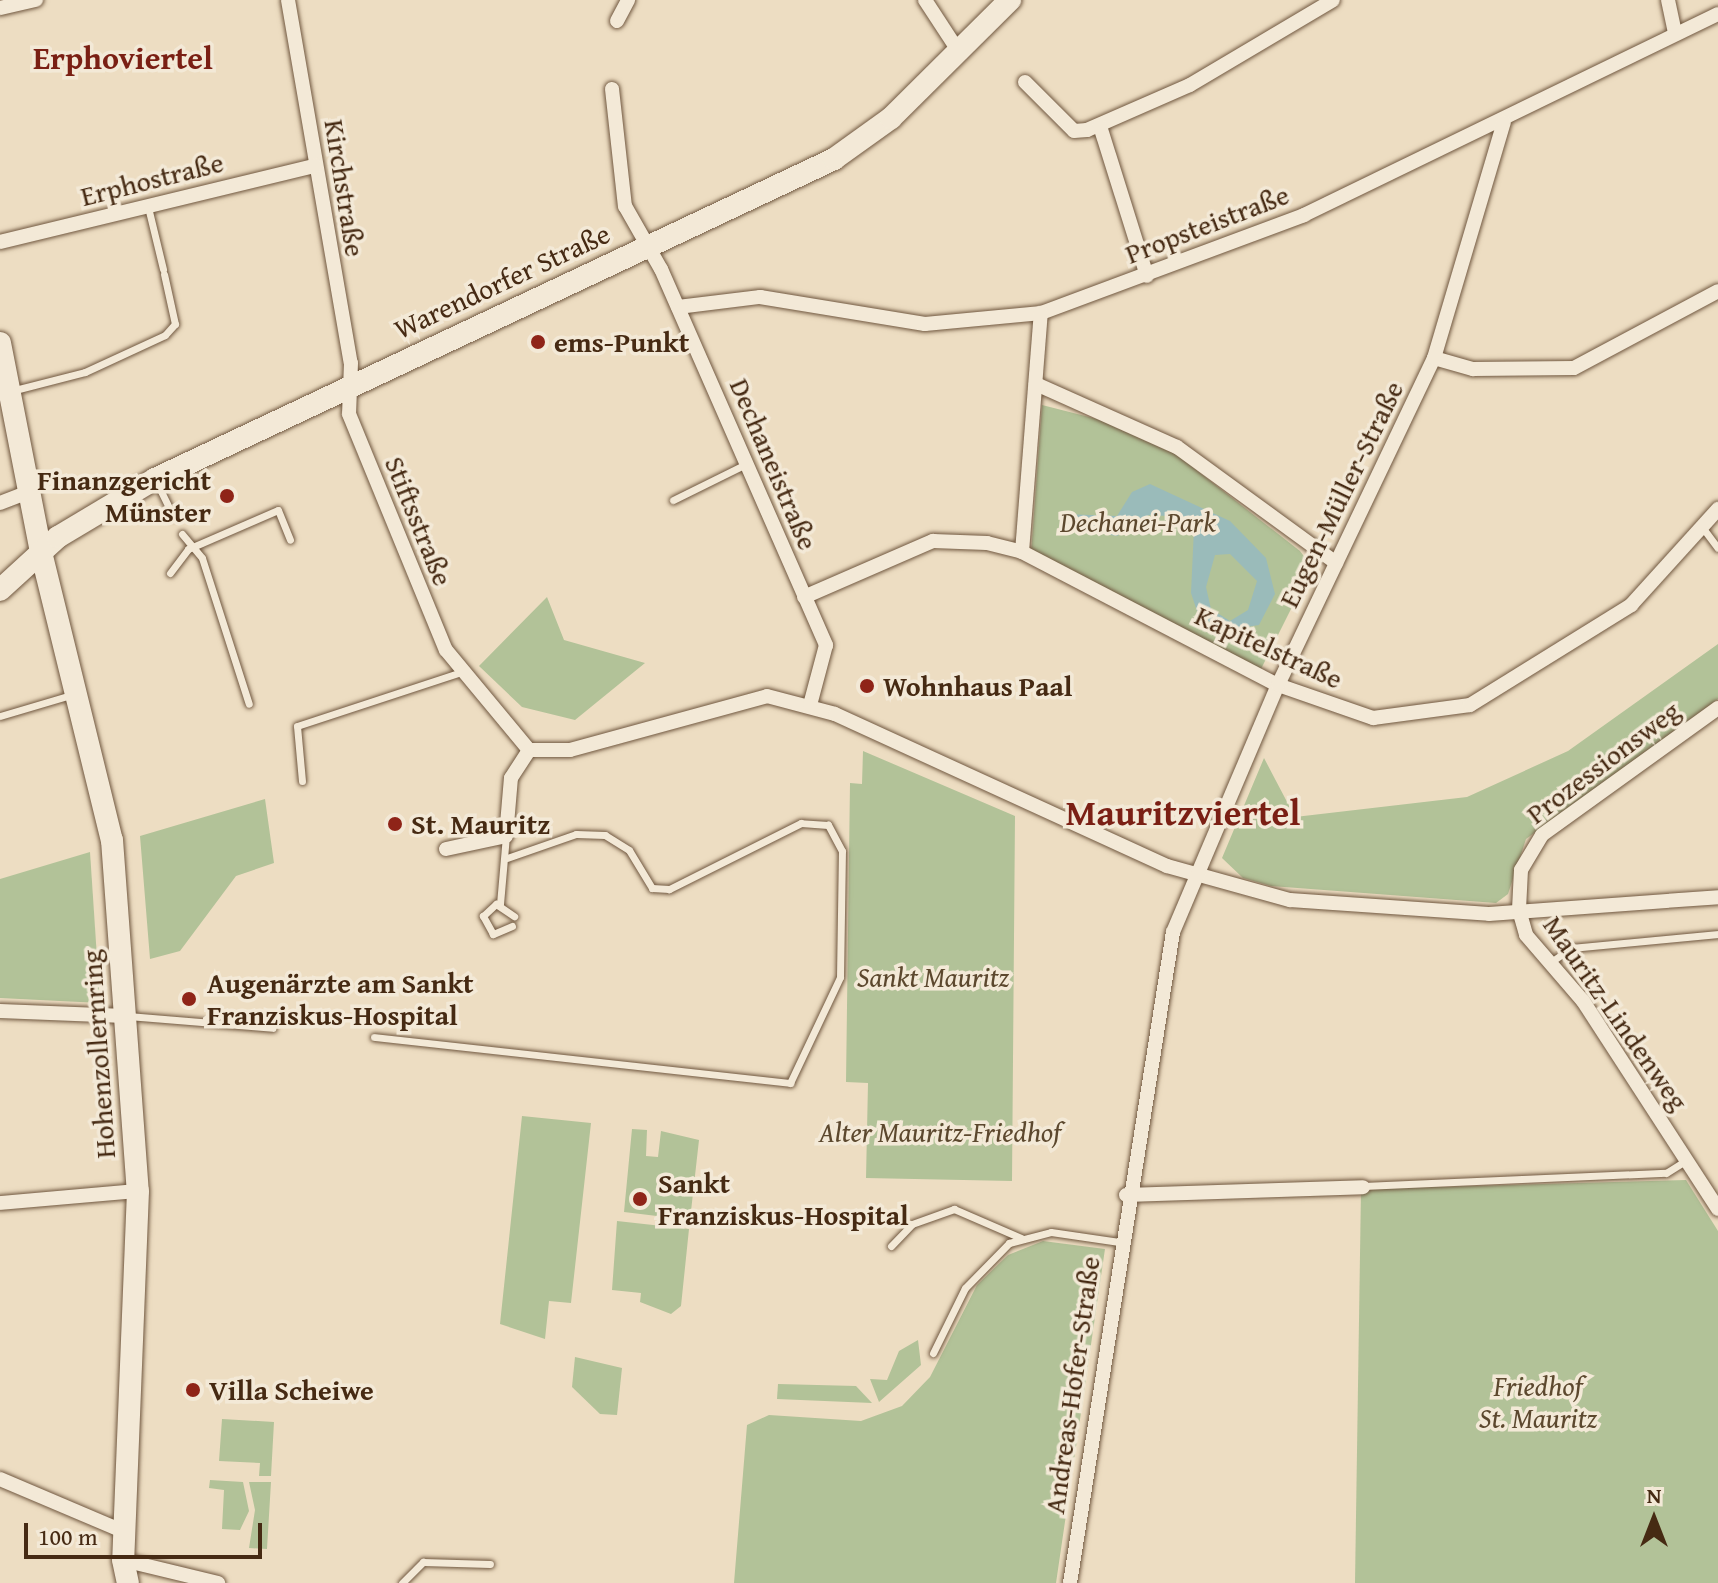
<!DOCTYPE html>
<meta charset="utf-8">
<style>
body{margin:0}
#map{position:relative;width:1718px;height:1583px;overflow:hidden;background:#edddc2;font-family:"Gentium Book Plus",serif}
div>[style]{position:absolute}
.green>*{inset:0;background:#b2c298}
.water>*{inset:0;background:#9abbba}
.roads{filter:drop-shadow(0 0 2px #70573f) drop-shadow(0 0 2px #70573f)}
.service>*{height:7px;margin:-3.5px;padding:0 3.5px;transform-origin:3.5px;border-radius:3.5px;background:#f3e9d7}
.minor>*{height:14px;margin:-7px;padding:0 7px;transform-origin:7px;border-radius:7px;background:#f3e9d7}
.secondary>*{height:22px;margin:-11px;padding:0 11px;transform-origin:11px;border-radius:11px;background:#f3e9d7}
.dots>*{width:22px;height:22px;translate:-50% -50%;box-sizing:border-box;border:4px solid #f3e9d7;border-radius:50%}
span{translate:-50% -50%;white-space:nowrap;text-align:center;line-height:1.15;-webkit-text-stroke:7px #f3e9d7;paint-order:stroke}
.street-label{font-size:28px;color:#462a13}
.poi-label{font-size:28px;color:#462a13;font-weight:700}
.left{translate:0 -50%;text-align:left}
.right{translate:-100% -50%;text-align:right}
.park-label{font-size:28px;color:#5c482e;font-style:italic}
.quarter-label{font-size:32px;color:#7a1f14;font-weight:700}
.district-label{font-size:36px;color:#7a1f14;font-weight:700}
.north{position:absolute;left:1614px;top:1479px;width:80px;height:80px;-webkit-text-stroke:6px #f3e9d7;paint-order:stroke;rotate:0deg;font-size:22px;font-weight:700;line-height:32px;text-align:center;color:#462a13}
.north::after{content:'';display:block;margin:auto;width:28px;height:36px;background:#462a13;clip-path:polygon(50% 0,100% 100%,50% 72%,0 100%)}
.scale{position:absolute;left:24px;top:1523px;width:238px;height:36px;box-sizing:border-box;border:4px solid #462a13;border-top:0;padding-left:10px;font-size:24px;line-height:28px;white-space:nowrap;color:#462a13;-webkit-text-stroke:6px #f3e9d7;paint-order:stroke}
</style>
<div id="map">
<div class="green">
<i style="clip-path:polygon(1042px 405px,1097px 419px,1177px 455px,1300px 551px,1312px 567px,1260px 671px,1031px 554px)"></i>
<i style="clip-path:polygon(547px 597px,564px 640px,645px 663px,575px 720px,522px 707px,479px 666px)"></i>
<i style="clip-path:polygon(1718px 644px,1718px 699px,1526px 839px,1508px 894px,1496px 903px,1271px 886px,1243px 878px,1222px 858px,1264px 758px,1295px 817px,1467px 797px,1568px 751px)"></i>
<i style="clip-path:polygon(863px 751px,1015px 816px,1012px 1181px,866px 1178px,868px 1083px,846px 1082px,850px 783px,862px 784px)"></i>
<i style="clip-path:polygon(265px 799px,274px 863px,236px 876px,180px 951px,150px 959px,140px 836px)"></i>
<i style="clip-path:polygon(90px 852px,100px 1003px,0 998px,0 879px)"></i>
<i style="clip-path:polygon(522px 1116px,591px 1123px,571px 1303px,549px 1301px,545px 1339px,500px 1324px)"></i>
<i style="clip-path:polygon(632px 1129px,647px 1130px,646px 1156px,658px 1157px,661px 1131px,699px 1140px,690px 1220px,624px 1212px)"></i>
<i style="clip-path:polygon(1686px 1180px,1718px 1231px,1718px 1583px,1355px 1583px,1361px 1189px)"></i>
<i style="clip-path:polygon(617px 1221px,689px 1229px,681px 1306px,671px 1314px,640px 1302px,641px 1293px,612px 1290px)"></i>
<i style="clip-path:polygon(1043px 1241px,1105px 1249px,1056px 1583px,734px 1583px,747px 1425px,769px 1415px,861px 1421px,902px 1406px,930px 1377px,977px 1285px,1008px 1255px)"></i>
<i style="clip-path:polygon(918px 1340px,921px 1365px,879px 1402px,870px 1379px,887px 1380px,899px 1351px)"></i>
<i style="clip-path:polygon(575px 1357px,622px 1368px,617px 1415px,600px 1414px,572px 1387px)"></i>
<i style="clip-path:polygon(778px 1384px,856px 1386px,872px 1403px,777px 1399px)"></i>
<i style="clip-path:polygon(222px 1419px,274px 1422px,271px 1476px,259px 1476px,260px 1463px,219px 1461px)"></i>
<i style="clip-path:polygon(210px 1480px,243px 1482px,249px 1511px,240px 1530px,222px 1529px,224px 1490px,209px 1488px)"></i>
<i style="clip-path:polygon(249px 1482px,271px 1482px,267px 1549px,249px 1548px,255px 1510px)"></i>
</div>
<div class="water">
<i style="clip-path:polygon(evenodd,1150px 484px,1230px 521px,1266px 558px,1275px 594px,1259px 625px,1227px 630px,1199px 617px,1191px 593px,1194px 528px,1186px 517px,1149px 515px,1117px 536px,1061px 527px,1064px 514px,1117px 516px,1132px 492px,1150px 484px,1230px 554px,1257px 581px,1248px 610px,1230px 621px,1211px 609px,1206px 587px,1215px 555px,1230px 554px)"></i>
</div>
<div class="roads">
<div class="service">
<i style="left:148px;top:207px;width:64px;rotate:76.4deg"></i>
<i style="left:11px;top:391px;width:76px;rotate:-14.4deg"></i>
<i style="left:85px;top:372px;width:88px;rotate:-24.8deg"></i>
<i style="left:165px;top:335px;width:15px;rotate:-48deg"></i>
<i style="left:175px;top:324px;width:51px;rotate:-102.4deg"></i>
<i style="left:156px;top:481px;width:39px;rotate:64deg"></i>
<i style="left:673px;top:500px;width:81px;rotate:-26.3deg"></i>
<i style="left:1702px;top:527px;width:26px;rotate:53deg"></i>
<i style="left:182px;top:534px;width:31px;rotate:50deg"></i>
<i style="left:202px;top:558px;width:153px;rotate:72.2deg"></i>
<i style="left:170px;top:573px;width:30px;rotate:-53deg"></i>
<i style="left:188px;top:549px;width:98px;rotate:-23.4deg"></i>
<i style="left:278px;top:510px;width:32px;rotate:68deg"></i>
<i style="left:0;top:716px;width:74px;rotate:-16.5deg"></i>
<i style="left:302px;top:781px;width:55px;rotate:-95.2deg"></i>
<i style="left:297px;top:726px;width:173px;rotate:-18.2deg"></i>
<i style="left:500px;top:904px;width:68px;rotate:-85deg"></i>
<i style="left:512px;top:926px;width:21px;rotate:157deg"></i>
<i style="left:493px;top:934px;width:21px;rotate:-119deg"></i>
<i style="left:483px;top:916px;width:18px;rotate:-43deg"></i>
<i style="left:496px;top:904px;width:22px;rotate:34deg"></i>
<i style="left:1551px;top:962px;width:24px;rotate:-35deg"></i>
<i style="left:1571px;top:948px;width:148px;rotate:-5.4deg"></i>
<i style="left:128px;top:1016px;width:145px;rotate:4.7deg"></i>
<i style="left:374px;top:1037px;width:419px;rotate:6.3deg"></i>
<i style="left:790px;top:1083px;width:117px;rotate:-64.7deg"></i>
<i style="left:840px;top:977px;width:126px;rotate:-89.1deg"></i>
<i style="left:842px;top:851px;width:30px;rotate:-118deg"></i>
<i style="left:828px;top:825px;width:27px;rotate:-176deg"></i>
<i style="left:801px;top:823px;width:148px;rotate:153.4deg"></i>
<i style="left:669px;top:889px;width:17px;rotate:-177deg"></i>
<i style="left:652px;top:888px;width:44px;rotate:-121.2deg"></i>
<i style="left:629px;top:850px;width:28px;rotate:-148deg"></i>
<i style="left:605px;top:835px;width:29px;rotate:-178deg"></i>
<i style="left:576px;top:834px;width:73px;rotate:160.8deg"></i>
<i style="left:1363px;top:1186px;width:303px;rotate:-2.5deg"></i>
<i style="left:1666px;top:1173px;width:22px;rotate:-32deg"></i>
<i style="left:891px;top:1246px;width:30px;rotate:-46deg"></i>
<i style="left:912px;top:1224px;width:45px;rotate:-19.7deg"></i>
<i style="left:954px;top:1209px;width:73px;rotate:23.4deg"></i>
<i style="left:933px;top:1353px;width:72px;rotate:-63.8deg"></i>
<i style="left:965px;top:1288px;width:63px;rotate:-45.6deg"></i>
<i style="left:1009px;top:1243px;width:43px;rotate:-14.7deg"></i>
<i style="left:1051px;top:1232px;width:69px;rotate:8.4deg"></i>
<i style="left:402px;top:1583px;width:30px;rotate:-45deg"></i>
<i style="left:423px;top:1562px;width:67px;rotate:1.7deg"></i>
</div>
<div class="minor">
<i style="left:288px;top:0;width:368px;rotate:80.2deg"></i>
<i style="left:351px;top:363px;width:51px;rotate:92.2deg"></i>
<i style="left:349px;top:414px;width:255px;rotate:67.7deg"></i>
<i style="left:446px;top:650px;width:130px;rotate:50.3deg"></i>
<i style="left:529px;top:750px;width:41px"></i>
<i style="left:570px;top:750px;width:204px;rotate:-15.3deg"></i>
<i style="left:767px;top:696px;width:70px;rotate:14.8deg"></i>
<i style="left:835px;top:714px;width:365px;rotate:24.6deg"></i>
<i style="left:1167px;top:866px;width:128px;rotate:15.5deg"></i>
<i style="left:1290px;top:900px;width:199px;rotate:4deg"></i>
<i style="left:1489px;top:914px;width:230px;rotate:-4.2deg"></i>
<i style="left:925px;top:0;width:62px;rotate:56.8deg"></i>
<i style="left:1668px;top:0;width:34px;rotate:78deg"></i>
<i style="left:0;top:8px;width:37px;rotate:-13deg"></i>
<i style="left:617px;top:21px;width:24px;rotate:-62deg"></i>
<i style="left:1025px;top:82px;width:69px;rotate:45deg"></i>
<i style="left:1074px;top:131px;width:13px;rotate:-4deg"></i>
<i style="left:1087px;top:130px;width:112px;rotate:-23.6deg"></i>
<i style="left:1190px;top:85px;width:166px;rotate:-30.7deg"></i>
<i style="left:612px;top:89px;width:118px;rotate:83.7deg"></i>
<i style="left:625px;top:206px;width:73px;rotate:60.3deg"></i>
<i style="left:661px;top:269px;width:411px;rotate:66.3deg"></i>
<i style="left:826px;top:645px;width:62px;rotate:104.9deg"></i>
<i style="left:1100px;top:126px;width:157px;rotate:72.6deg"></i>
<i style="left:0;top:242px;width:324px;rotate:-13.6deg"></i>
<i style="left:678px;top:307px;width:83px;rotate:-7deg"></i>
<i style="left:760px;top:297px;width:167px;rotate:9.3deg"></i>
<i style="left:925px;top:324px;width:117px;rotate:-5.4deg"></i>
<i style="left:1041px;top:313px;width:281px;rotate:-20.4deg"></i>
<i style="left:1304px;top:215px;width:460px;rotate:-25.9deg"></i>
<i style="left:1434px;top:358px;width:41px;rotate:15.8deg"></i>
<i style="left:1473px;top:369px;width:101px;rotate:-0.6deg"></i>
<i style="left:1574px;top:368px;width:163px;rotate:-28.1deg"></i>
<i style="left:1036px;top:384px;width:154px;rotate:24.1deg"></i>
<i style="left:1177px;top:447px;width:197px;rotate:36.1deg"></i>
<i style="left:0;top:503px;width:34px;rotate:-21deg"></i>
<i style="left:1022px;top:552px;width:240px;rotate:-85.5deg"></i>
<i style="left:804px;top:597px;width:141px;rotate:-23.5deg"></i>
<i style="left:933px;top:541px;width:54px;rotate:2.1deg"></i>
<i style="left:987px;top:543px;width:36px;rotate:14deg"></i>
<i style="left:1022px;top:552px;width:288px;rotate:27.5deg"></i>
<i style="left:1278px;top:685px;width:101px;rotate:19.2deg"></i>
<i style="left:1373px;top:718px;width:98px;rotate:-7.6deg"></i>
<i style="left:1470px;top:705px;width:190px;rotate:-31.8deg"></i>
<i style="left:1631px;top:605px;width:130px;rotate:-47.8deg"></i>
<i style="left:1718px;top:708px;width:217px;rotate:144.2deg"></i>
<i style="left:1542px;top:835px;width:41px;rotate:121deg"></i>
<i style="left:1521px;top:870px;width:40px;rotate:92.9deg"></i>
<i style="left:1519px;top:910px;width:26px;rotate:74deg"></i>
<i style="left:1526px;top:935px;width:87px;rotate:49.2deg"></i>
<i style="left:1583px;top:1001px;width:248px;rotate:57deg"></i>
<i style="left:446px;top:849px;width:61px;rotate:-12.2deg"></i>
<i style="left:506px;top:836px;width:58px;rotate:-85.1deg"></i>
<i style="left:511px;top:778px;width:33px;rotate:-57deg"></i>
<i style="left:0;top:1011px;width:125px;rotate:2.3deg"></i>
<i style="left:1126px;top:1195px;width:237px;rotate:-1.9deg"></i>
<i style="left:0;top:1203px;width:139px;rotate:-5deg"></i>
<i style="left:0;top:1479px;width:136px;rotate:23deg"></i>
<i style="left:123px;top:1560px;width:98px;rotate:13.6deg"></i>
<i style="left:1070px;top:1583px;width:659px;rotate:-81.01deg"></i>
<i style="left:1173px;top:932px;width:268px;rotate:-67deg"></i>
<i style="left:1278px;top:685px;width:362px;rotate:-64.5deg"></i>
<i style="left:1434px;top:358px;width:246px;rotate:-73.5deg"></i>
</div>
<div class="secondary">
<i style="left:0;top:343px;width:213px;rotate:78.9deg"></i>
<i style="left:41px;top:552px;width:297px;rotate:76.2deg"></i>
<i style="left:112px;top:840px;width:352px;rotate:85.8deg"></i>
<i style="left:138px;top:1191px;width:369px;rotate:92.3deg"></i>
<i style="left:123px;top:1560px;width:24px;rotate:78deg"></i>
<i style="left:0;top:590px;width:79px;rotate:-42.4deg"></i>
<i style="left:58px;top:537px;width:113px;rotate:-30.9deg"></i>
<i style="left:155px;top:479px;width:751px;rotate:-25.23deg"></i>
<i style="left:834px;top:159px;width:70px;rotate:-35.7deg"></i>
<i style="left:891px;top:118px;width:168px;rotate:-44.8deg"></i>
</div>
</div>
<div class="dots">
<i style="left:538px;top:342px;background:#8f2418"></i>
<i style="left:227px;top:496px;background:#8f2418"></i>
<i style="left:867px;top:686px;background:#8f2418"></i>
<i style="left:395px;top:824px;background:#8f2418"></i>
<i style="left:189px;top:999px;background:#8f2418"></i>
<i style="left:640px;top:1199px;background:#8f2418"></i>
<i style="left:193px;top:1390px;background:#8f2418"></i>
</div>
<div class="street-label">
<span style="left:152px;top:179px;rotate:-14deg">Erphostraße</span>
<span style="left:345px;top:188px;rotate:81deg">Kirchstraße</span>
<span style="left:1207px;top:224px;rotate:-21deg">Propsteistraße</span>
<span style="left:502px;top:281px;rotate:-25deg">Warendorfer Straße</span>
<span style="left:774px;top:464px;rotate:67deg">Dechaneistraße</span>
<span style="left:1341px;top:494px;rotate:-64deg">Eugen-Müller-Straße</span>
<span style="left:419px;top:521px;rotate:68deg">Stiftsstraße</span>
<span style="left:1269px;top:647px;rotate:25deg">Kapitelstraße</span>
<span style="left:1603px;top:762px;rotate:-37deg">Prozessionsweg</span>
<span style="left:1616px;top:1013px;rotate:55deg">Mauritz-Lindenweg</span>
<span style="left:98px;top:1054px;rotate:-94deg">Hohenzollernring</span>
<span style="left:1072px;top:1385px;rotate:-82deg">Andreas-Hofer-Straße</span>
</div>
<div class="poi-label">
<span class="left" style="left:554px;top:342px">ems-Punkt</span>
<span class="right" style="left:211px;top:496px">Finanzgericht<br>Münster</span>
<span class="left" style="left:883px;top:686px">Wohnhaus Paal</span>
<span class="left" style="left:411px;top:824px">St. Mauritz</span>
<span class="left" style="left:207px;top:999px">Augenärzte am Sankt<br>Franziskus-Hospital</span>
<span class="left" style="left:658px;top:1199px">Sankt<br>Franziskus-Hospital</span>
<span class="left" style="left:209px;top:1390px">Villa Scheiwe</span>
</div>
<div class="park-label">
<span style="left:1138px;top:522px">Dechanei-Park</span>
<span style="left:933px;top:977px">Sankt Mauritz</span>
<span style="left:940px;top:1132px">Alter Mauritz-Friedhof</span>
<span style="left:1538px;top:1402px">Friedhof<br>St. Mauritz</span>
</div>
<div class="quarter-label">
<span style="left:123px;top:58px">Erphoviertel</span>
</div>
<div class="district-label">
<span style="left:1183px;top:812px">Mauritzviertel</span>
</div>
<div class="north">N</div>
<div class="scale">100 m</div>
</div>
